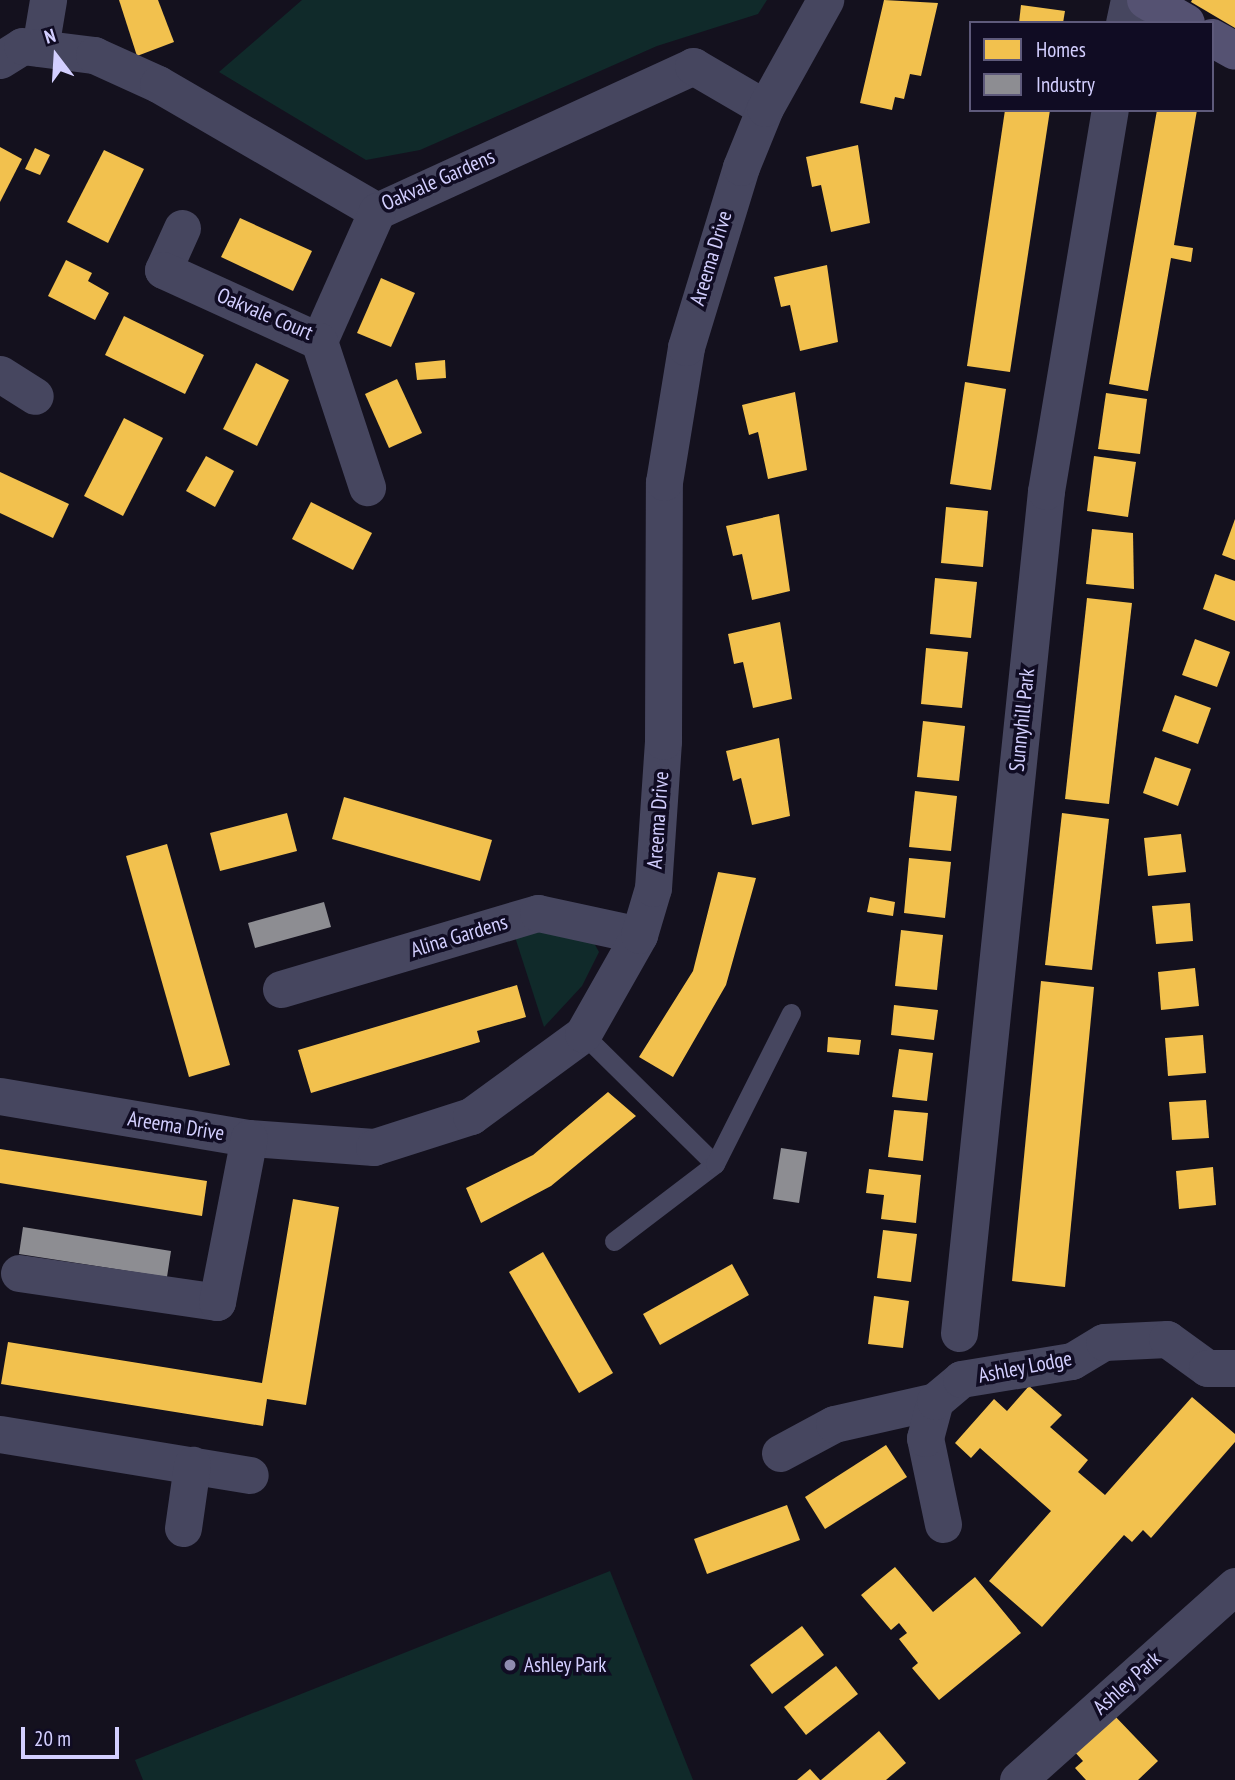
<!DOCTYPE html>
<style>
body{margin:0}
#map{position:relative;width:1235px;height:1780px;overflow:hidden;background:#14111e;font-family:"PT Sans Narrow",sans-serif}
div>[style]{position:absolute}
.green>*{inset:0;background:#102a2a}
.homes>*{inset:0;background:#f2c14e}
.industry>*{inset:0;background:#8d8d92}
.lane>*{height:19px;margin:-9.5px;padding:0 9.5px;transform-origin:9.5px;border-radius:9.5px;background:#46465f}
.street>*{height:37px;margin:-18.5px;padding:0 18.5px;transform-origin:18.5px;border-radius:18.5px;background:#46465f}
.secondary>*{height:38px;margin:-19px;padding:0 19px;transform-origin:19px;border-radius:19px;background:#555272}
.dots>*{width:19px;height:19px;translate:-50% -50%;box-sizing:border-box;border:4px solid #100c23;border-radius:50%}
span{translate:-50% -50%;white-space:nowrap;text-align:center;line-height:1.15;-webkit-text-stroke:7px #100c23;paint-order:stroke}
.street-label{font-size:21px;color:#d3cfff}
.poi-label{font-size:21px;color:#d3cfff}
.left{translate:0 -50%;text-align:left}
.legend{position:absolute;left:969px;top:21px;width:245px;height:91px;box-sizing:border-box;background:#100c23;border:2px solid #5e5a7b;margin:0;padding:9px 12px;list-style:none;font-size:21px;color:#d3cfff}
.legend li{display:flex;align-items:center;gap:14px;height:35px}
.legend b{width:35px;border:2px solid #5e5a7b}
.north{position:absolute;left:21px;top:21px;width:70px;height:70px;-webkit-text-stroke:5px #100c23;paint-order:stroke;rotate:343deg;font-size:19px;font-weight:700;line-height:28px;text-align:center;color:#d3cfff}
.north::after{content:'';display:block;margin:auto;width:24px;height:32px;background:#d3cfff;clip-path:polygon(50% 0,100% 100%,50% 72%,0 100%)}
.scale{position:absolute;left:21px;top:1727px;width:98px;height:32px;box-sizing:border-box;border:4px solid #d3cfff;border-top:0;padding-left:9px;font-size:21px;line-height:24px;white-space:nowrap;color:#d3cfff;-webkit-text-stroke:5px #100c23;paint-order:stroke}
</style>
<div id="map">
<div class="green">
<i style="clip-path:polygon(302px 0,767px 0,758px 14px,657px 46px,420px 150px,366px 160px,219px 72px)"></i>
<i style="clip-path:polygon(536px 929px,593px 941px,599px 952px,582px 986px,544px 1027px,515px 937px)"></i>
<i style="clip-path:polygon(610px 1571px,693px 1780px,143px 1780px,135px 1760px)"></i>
</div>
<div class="homes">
<i style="clip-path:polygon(119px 0,158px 0,174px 42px,137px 56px)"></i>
<i style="clip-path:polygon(884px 0,938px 3px,921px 76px,910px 74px,904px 99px,895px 97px,892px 110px,860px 103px)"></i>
<i style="clip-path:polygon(1192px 0,1235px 0,1235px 28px,1191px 2px)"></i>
<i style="clip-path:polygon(1021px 5px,1065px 11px,1063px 23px,1019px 23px)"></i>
<i style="clip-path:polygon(1005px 110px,1050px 110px,1010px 372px,967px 366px)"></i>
<i style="clip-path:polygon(1157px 110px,1197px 110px,1174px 245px,1193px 248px,1191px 262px,1171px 258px,1148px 391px,1109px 384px)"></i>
<i style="clip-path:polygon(858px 145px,870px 223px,831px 232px,821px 185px,812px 187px,806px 157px)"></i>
<i style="clip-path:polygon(0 147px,22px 159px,0 202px)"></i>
<i style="clip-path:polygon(35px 148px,50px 155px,40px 175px,25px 169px)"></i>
<i style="clip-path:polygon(104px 150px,144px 169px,108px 243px,67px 222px)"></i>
<i style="clip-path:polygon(240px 218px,312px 251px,293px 291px,221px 257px)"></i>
<i style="clip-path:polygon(66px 260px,92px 273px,88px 281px,109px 293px,95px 320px,48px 296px)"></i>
<i style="clip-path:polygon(827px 265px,838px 342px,800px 351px,790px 305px,781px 307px,774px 277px)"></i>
<i style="clip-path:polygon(381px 278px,415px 293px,391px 347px,357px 333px)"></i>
<i style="clip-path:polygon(124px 316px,204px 355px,185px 394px,105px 355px)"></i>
<i style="clip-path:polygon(445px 360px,446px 378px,417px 380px,415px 363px)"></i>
<i style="clip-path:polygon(256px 363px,289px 380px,257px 446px,223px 429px)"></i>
<i style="clip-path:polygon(397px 379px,422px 433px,389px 448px,365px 394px)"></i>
<i style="clip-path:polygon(965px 382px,1006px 389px,991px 490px,950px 484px)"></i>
<i style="clip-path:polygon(795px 392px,807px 470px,768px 479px,758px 432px,749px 435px,742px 405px)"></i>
<i style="clip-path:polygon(1106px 393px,1147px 399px,1140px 454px,1098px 449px)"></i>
<i style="clip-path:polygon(124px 418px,163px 438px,123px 516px,84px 496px)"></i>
<i style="clip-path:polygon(206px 456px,234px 471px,215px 507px,186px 491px)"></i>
<i style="clip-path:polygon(1094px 456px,1136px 462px,1128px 517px,1087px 511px)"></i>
<i style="clip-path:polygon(0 472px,69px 504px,53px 538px,0 513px)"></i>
<i style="clip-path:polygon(311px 502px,372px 533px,353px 570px,292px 539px)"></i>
<i style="clip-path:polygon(946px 507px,988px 511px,983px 567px,941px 563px)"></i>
<i style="clip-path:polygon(779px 514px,790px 591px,752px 600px,742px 554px,733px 556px,726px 526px)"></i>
<i style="clip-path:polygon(1235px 519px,1235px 560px,1222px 555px)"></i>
<i style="clip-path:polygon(1092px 529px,1133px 533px,1134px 589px,1086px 584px)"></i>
<i style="clip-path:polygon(1215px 574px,1235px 581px,1235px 621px,1203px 609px)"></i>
<i style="clip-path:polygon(935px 578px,977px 582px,971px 638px,930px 634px)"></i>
<i style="clip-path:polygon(1087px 598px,1132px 603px,1109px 804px,1065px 799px)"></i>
<i style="clip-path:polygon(780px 622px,792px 699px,753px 708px,743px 662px,734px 664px,728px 634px)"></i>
<i style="clip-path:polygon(1195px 639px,1230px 652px,1217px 687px,1182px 675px)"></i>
<i style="clip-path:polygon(926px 648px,968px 652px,962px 708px,921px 704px)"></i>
<i style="clip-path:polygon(1175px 695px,1211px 708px,1198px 744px,1162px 731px)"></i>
<i style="clip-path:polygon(923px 721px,965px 726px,959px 781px,917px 777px)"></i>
<i style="clip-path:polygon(779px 738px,790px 816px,752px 825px,741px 778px,733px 781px,726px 751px)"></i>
<i style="clip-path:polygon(1155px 757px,1191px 769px,1178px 806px,1143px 793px)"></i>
<i style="clip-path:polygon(915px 791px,957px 796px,951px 851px,909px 847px)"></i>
<i style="clip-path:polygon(344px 797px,492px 840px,480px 881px,332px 839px)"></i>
<i style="clip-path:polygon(287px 813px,297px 851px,220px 871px,210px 833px)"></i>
<i style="clip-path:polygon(1062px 813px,1109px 819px,1092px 970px,1045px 965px)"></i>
<i style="clip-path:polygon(1181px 834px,1186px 872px,1148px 876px,1144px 838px)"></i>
<i style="clip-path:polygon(167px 844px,230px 1065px,189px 1077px,126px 856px)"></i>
<i style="clip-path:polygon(909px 858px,951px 862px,945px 918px,904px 913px)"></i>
<i style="clip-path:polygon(718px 872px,756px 878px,726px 985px,673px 1077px,639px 1057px,693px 971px)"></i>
<i style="clip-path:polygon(870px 897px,895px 902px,893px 916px,867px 912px)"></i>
<i style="clip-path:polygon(1190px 903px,1193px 941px,1156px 944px,1152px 906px)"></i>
<i style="clip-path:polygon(901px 930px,943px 935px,937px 990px,895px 986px)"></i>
<i style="clip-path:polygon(1195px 968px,1199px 1006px,1161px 1010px,1158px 972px)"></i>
<i style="clip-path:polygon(1041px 981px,1094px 987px,1065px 1287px,1012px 1281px)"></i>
<i style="clip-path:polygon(517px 985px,526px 1017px,477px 1031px,480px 1042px,311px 1093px,298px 1050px)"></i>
<i style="clip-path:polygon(894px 1005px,938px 1010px,934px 1040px,891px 1035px)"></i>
<i style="clip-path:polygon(1203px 1035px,1206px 1073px,1168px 1076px,1165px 1038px)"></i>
<i style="clip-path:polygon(828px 1037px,861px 1040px,859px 1055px,827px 1052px)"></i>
<i style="clip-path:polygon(899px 1049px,933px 1053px,927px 1101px,892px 1097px)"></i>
<i style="clip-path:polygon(608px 1092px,636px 1116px,551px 1186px,481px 1223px,466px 1188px,533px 1155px)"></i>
<i style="clip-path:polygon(1206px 1100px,1209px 1138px,1172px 1140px,1169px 1102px)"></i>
<i style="clip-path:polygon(894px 1110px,928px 1113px,923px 1161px,888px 1157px)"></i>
<i style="clip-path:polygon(0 1149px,207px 1181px,202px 1216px,0 1183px)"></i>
<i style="clip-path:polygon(1213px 1167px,1216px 1205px,1179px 1209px,1176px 1171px)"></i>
<i style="clip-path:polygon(869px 1169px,921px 1175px,916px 1223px,881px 1219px,884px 1195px,866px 1193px)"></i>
<i style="clip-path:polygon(293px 1199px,339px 1207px,306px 1405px,267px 1399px,263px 1426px,1px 1384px,8px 1342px,262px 1383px)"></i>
<i style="clip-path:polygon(883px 1230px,917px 1234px,911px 1282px,877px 1278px)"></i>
<i style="clip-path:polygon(543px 1252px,613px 1373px,579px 1393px,509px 1272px)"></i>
<i style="clip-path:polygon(732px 1264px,749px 1295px,660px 1345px,643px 1314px)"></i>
<i style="clip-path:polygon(874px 1296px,909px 1301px,903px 1348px,868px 1344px)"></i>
<i style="clip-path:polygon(1029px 1386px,1062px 1415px,1050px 1427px,1088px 1460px,1078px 1472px,1105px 1495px,1192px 1397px,1235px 1434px,1235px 1442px,1151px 1538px,1143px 1530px,1132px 1542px,1124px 1535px,1042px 1627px,989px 1581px,1051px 1511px,980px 1448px,971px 1458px,955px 1443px,994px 1399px,1007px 1411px)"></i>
<i style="clip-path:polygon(886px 1445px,907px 1477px,825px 1529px,805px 1497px)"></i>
<i style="clip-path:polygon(787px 1505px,800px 1540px,707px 1574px,694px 1539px)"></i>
<i style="clip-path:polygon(895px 1567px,933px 1612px,975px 1577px,1021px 1633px,939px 1700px,912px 1668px,918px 1663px,899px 1639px,907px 1633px,899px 1623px,891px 1630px,861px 1595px)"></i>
<i style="clip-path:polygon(802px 1626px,824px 1655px,772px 1694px,750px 1665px)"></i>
<i style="clip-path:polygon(836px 1666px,858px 1694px,806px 1735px,784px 1707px)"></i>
<i style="clip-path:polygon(1112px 1713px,1158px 1761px,1138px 1780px,1086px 1780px,1075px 1768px,1083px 1761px,1073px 1750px)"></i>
<i style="clip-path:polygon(879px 1731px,906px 1763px,886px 1780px,821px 1780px)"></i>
<i style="clip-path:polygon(810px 1769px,820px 1780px,797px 1780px)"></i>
</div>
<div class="industry">
<i style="clip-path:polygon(324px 902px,331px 927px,255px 948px,248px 923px)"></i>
<i style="clip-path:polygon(781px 1148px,807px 1152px,799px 1203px,773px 1199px)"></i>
<i style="clip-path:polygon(23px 1227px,171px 1251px,167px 1277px,19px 1254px)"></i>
</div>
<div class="lane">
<i style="left:583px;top:1034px;width:185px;rotate:44.6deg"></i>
<i style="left:614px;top:1241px;width:127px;rotate:-37.3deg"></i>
<i style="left:715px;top:1164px;width:169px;rotate:-63.3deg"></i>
</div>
<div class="street">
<i style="left:1124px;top:23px;width:24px;rotate:-78deg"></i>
<i style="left:40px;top:48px;width:49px;rotate:-80.5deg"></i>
<i style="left:0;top:60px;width:26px;rotate:-32deg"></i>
<i style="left:22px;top:46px;width:73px;rotate:7.1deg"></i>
<i style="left:94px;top:55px;width:70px;rotate:24.4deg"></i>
<i style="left:158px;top:84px;width:253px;rotate:30.1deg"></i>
<i style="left:377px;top:211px;width:348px;rotate:-24.6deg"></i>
<i style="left:693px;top:66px;width:83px;rotate:30.3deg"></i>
<i style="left:182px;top:228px;width:46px;rotate:114.3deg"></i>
<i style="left:163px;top:270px;width:171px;rotate:24.5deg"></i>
<i style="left:319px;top:341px;width:142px;rotate:-66deg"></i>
<i style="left:319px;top:341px;width:154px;rotate:71.8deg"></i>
<i style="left:0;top:374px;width:41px;rotate:32.2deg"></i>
<i style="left:281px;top:989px;width:268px;rotate:-16.5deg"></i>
<i style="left:538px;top:913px;width:103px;rotate:12.3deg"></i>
<i style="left:0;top:1096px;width:253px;rotate:9.6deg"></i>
<i style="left:249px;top:1138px;width:125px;rotate:4.1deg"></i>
<i style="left:374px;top:1147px;width:102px;rotate:-17.7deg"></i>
<i style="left:471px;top:1116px;width:139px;rotate:-36.2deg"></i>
<i style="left:583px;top:1034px;width:114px;rotate:-60.5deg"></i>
<i style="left:639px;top:935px;width:49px;rotate:-73.4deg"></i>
<i style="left:653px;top:888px;width:147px;rotate:-86.1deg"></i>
<i style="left:663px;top:741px;width:259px;rotate:-89.8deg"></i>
<i style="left:664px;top:482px;width:137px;rotate:-80.7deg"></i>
<i style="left:686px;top:347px;width:188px;rotate:-73deg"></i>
<i style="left:741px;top:167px;width:64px;rotate:-67.9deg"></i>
<i style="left:765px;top:108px;width:124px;rotate:-60.9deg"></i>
<i style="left:19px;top:1273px;width:200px;rotate:8.3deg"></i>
<i style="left:217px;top:1302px;width:167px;rotate:-79deg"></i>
<i style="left:959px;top:1333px;width:846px;rotate:-84.1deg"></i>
<i style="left:1046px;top:491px;width:386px;rotate:-80.5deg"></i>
<i style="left:0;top:1434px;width:253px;rotate:9.3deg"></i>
<i style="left:780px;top:1453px;width:61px;rotate:-28.2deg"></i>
<i style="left:834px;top:1424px;width:104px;rotate:-12.8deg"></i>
<i style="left:943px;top:1524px;width:88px;rotate:-101.8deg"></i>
<i style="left:925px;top:1438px;width:38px;rotate:-75deg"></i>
<i style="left:935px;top:1401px;width:34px;rotate:-40deg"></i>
<i style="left:961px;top:1379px;width:112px;rotate:-9.2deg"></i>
<i style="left:1072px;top:1361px;width:37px;rotate:-31deg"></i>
<i style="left:1104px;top:1342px;width:63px;rotate:-2.7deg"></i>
<i style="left:1167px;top:1339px;width:49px;rotate:35.9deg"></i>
<i style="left:1207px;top:1368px;width:28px"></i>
<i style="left:183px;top:1528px;width:64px;rotate:-81.9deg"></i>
<i style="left:1018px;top:1780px;width:291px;rotate:-41.8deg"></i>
</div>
<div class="secondary">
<i style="left:1146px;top:0;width:46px;rotate:29.9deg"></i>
<i style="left:1212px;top:38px;width:26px;rotate:29deg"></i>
</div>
<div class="dots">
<i style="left:510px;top:1665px;background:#908cb0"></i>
</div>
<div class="street-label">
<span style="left:438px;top:180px;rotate:-24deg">Oakvale Gardens</span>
<span style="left:711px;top:258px;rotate:-73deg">Areema Drive</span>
<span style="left:265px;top:314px;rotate:23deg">Oakvale Court</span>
<span style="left:1022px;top:720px;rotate:-84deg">Sunnyhill Park</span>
<span style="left:658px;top:820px;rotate:-86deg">Areema Drive</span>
<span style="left:459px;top:936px;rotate:-17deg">Alina Gardens</span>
<span style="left:176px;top:1126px;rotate:9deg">Areema Drive</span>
<span style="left:1025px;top:1367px;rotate:-11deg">Ashley Lodge</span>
<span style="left:1127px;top:1683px;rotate:-42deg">Ashley Park</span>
</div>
<div class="poi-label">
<span class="left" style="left:524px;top:1665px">Ashley Park</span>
</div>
<ul class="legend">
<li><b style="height:19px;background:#f2c14e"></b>Homes</li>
<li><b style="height:19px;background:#8d8d92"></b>Industry</li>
</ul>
<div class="north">N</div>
<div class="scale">20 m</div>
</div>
